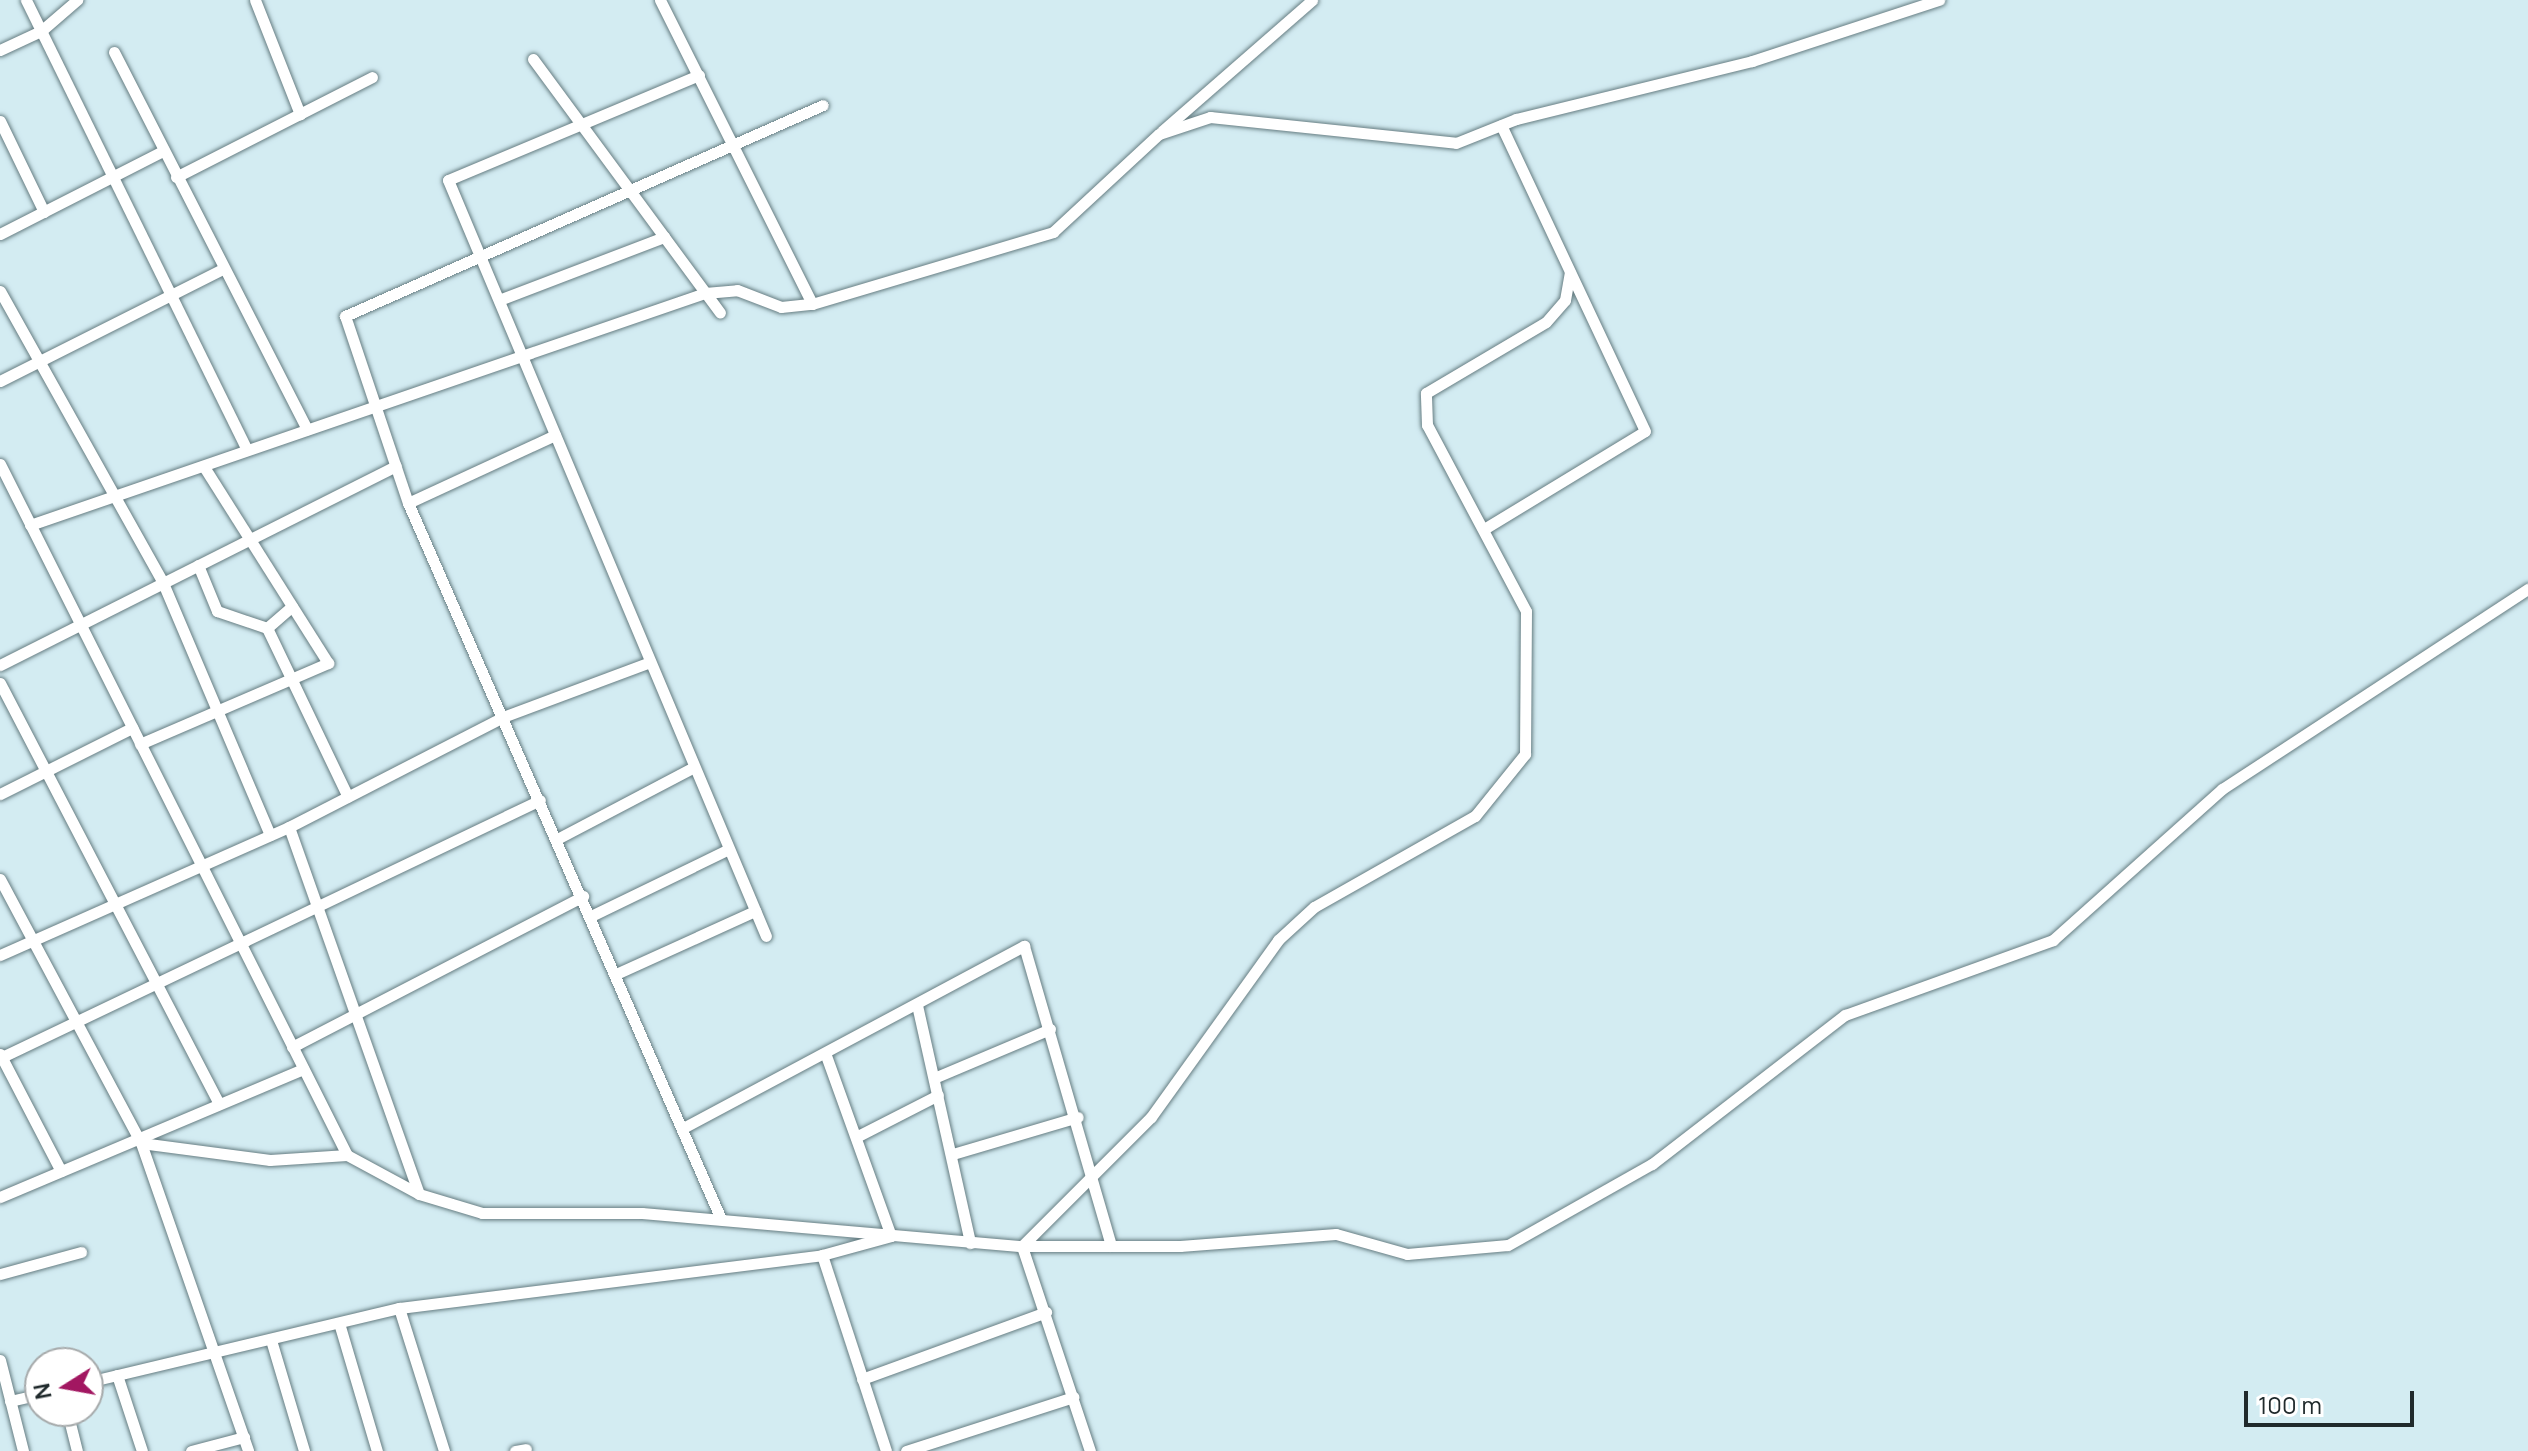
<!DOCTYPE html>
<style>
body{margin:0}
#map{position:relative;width:2528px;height:1451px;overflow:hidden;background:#d3ecf2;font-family:Manrope,sans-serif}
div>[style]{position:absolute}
.roads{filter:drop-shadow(0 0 2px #667d82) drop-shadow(0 0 2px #667d82)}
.street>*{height:11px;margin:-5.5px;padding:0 5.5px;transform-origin:5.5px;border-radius:5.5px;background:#fff}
span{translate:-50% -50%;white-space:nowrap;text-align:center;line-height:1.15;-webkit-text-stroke:7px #fff;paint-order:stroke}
.north{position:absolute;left:24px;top:1347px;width:80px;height:80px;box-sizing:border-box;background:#fff;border:2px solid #a6aaab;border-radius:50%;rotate:259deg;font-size:22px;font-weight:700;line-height:32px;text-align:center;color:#202a2c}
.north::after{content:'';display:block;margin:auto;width:28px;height:36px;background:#a21761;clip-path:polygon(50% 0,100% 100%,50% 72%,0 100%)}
.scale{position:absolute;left:2244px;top:1391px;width:170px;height:36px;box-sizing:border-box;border:4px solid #202a2c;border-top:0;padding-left:10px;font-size:24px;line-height:28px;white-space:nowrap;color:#202a2c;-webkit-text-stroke:6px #fff;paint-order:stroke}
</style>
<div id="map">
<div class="roads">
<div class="street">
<i style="left:26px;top:0;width:501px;rotate:63.84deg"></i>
<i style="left:255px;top:0;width:123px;rotate:68.5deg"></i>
<i style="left:660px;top:0;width:340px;rotate:63.4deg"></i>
<i style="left:0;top:50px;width:45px;rotate:-24.9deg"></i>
<i style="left:41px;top:31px;width:48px;rotate:-40.7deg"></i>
<i style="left:114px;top:52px;width:424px;rotate:62.9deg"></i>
<i style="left:533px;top:59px;width:315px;rotate:53.6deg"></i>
<i style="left:699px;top:75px;width:272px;rotate:157.3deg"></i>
<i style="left:448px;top:180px;width:820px;rotate:67.19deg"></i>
<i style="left:0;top:121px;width:101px;rotate:64.2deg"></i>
<i style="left:1162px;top:131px;width:199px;rotate:-41.1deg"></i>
<i style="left:176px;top:177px;width:220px;rotate:-27deg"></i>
<i style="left:0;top:234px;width:183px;rotate:-27deg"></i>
<i style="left:0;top:291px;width:334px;rotate:60.8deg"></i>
<i style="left:163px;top:583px;width:274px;rotate:67deg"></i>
<i style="left:499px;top:300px;width:177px;rotate:-20.9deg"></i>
<i style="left:0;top:381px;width:250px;rotate:-26.7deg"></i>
<i style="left:0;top:464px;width:773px;rotate:63.34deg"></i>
<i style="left:408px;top:503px;width:162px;rotate:-24.8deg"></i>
<i style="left:30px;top:525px;width:714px;rotate:-18.97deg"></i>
<i style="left:705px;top:293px;width:32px;rotate:-5deg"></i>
<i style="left:737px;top:290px;width:47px;rotate:21.1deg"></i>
<i style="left:781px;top:307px;width:31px;rotate:-6deg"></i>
<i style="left:812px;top:304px;width:252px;rotate:-16.6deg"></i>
<i style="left:1053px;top:232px;width:144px;rotate:-42.8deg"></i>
<i style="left:1159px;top:134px;width:54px;rotate:-18.4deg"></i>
<i style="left:1210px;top:117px;width:247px;rotate:6deg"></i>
<i style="left:1456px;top:143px;width:65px;rotate:-21.8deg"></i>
<i style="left:1516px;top:119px;width:243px;rotate:-13.8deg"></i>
<i style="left:1752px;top:61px;width:197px;rotate:-18.1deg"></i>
<i style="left:1484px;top:529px;width:188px;rotate:-31.3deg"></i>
<i style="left:1645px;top:431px;width:338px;rotate:-115.2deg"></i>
<i style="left:198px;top:565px;width:50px;rotate:67.6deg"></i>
<i style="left:217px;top:611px;width:53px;rotate:18.8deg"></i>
<i style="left:267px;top:628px;width:187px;rotate:64.4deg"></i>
<i style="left:267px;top:628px;width:33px;rotate:-41deg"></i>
<i style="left:0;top:665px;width:443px;rotate:-26.7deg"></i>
<i style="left:0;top:683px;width:474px;rotate:62.5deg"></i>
<i style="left:140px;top:744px;width:205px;rotate:-23.3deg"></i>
<i style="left:328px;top:663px;width:232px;rotate:-122.3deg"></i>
<i style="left:0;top:794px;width:148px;rotate:-26.6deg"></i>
<i style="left:289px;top:827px;width:389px;rotate:70.5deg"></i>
<i style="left:557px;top:839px;width:155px;rotate:-27.7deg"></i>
<i style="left:0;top:879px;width:299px;rotate:61.9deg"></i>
<i style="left:141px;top:1143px;width:326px;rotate:70.8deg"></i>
<i style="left:591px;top:916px;width:153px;rotate:-25.9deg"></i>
<i style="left:0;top:955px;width:316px;rotate:-23.9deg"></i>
<i style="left:289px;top:827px;width:241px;rotate:-27.2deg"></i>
<i style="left:503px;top:717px;width:157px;rotate:-20.5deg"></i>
<i style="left:616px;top:974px;width:153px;rotate:-24.4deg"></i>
<i style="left:917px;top:1005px;width:244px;rotate:77.4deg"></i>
<i style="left:292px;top:1047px;width:328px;rotate:-27.4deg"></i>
<i style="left:0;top:1054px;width:132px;rotate:62.5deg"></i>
<i style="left:2px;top:1057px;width:596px;rotate:-25.53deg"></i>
<i style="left:934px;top:1078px;width:126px;rotate:-22.9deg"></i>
<i style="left:683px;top:1128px;width:387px;rotate:-28.1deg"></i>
<i style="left:1024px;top:946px;width:312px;rotate:73.8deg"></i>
<i style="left:856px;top:1137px;width:92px;rotate:-27.1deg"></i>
<i style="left:141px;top:1143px;width:130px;rotate:7.5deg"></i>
<i style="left:270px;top:1160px;width:77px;rotate:-3.7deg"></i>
<i style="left:347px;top:1155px;width:82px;rotate:28.4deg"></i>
<i style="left:419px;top:1194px;width:66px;rotate:16.8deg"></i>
<i style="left:482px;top:1213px;width:160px"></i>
<i style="left:642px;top:1213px;width:381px;rotate:5deg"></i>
<i style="left:1022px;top:1246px;width:158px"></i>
<i style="left:1180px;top:1246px;width:156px;rotate:-4.4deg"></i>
<i style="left:1336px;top:1234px;width:74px;rotate:15.7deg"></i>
<i style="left:1407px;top:1254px;width:101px;rotate:-5.1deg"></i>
<i style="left:1508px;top:1245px;width:165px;rotate:-29.4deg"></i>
<i style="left:1652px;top:1164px;width:244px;rotate:-37.7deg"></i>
<i style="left:1845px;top:1015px;width:221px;rotate:-19.8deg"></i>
<i style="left:2053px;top:940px;width:227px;rotate:-41.8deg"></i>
<i style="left:2222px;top:789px;width:366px;rotate:-33.2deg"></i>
<i style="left:953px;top:1154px;width:130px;rotate:-16.5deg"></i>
<i style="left:0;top:1197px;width:329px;rotate:-22.9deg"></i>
<i style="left:721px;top:1219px;width:781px;rotate:-113.61deg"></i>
<i style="left:408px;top:503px;width:197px;rotate:-108.6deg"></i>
<i style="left:345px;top:316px;width:522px;rotate:-23.82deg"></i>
<i style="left:822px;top:1255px;width:206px;rotate:71.9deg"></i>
<i style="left:0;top:1274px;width:84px;rotate:-15.2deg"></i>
<i style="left:399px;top:1308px;width:150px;rotate:72.5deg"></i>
<i style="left:339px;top:1323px;width:134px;rotate:73.5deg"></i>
<i style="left:271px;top:1340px;width:116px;rotate:73.4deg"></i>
<i style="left:0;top:1360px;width:94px;rotate:75.8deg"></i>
<i style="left:117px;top:1375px;width:80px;rotate:71.8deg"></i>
<i style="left:862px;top:1379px;width:196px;rotate:-20deg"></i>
<i style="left:88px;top:1382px;width:320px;rotate:-13.4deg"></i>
<i style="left:399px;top:1308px;width:426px;rotate:-7.1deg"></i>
<i style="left:822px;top:1255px;width:72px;rotate:-15.4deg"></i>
<i style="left:891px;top:1236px;width:192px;rotate:-109.8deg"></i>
<i style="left:10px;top:1401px;width:31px;rotate:-13deg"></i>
<i style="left:67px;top:1411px;width:41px;rotate:76deg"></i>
<i style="left:191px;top:1451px;width:55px;rotate:-14.8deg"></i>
<i style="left:515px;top:1451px;width:11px;rotate:-10deg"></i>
<i style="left:906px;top:1451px;width:176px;rotate:-17.9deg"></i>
<i style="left:1090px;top:1451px;width:216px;rotate:-108.4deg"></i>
<i style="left:1022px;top:1246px;width:182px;rotate:-45deg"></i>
<i style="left:1151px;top:1117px;width:218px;rotate:-54.3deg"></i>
<i style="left:1278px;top:940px;width:49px;rotate:-42.5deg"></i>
<i style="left:1314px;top:907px;width:185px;rotate:-29.5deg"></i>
<i style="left:1475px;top:816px;width:80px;rotate:-51.1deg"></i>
<i style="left:1525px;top:754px;width:143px;rotate:-89.6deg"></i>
<i style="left:1526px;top:611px;width:211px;rotate:-118deg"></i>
<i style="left:1427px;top:425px;width:32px;rotate:-92deg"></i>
<i style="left:1426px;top:393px;width:139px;rotate:-30.6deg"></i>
<i style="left:1546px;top:322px;width:29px;rotate:-49deg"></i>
<i style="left:1565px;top:300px;width:28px;rotate:-80deg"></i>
</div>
</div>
<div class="north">N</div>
<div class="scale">100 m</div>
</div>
